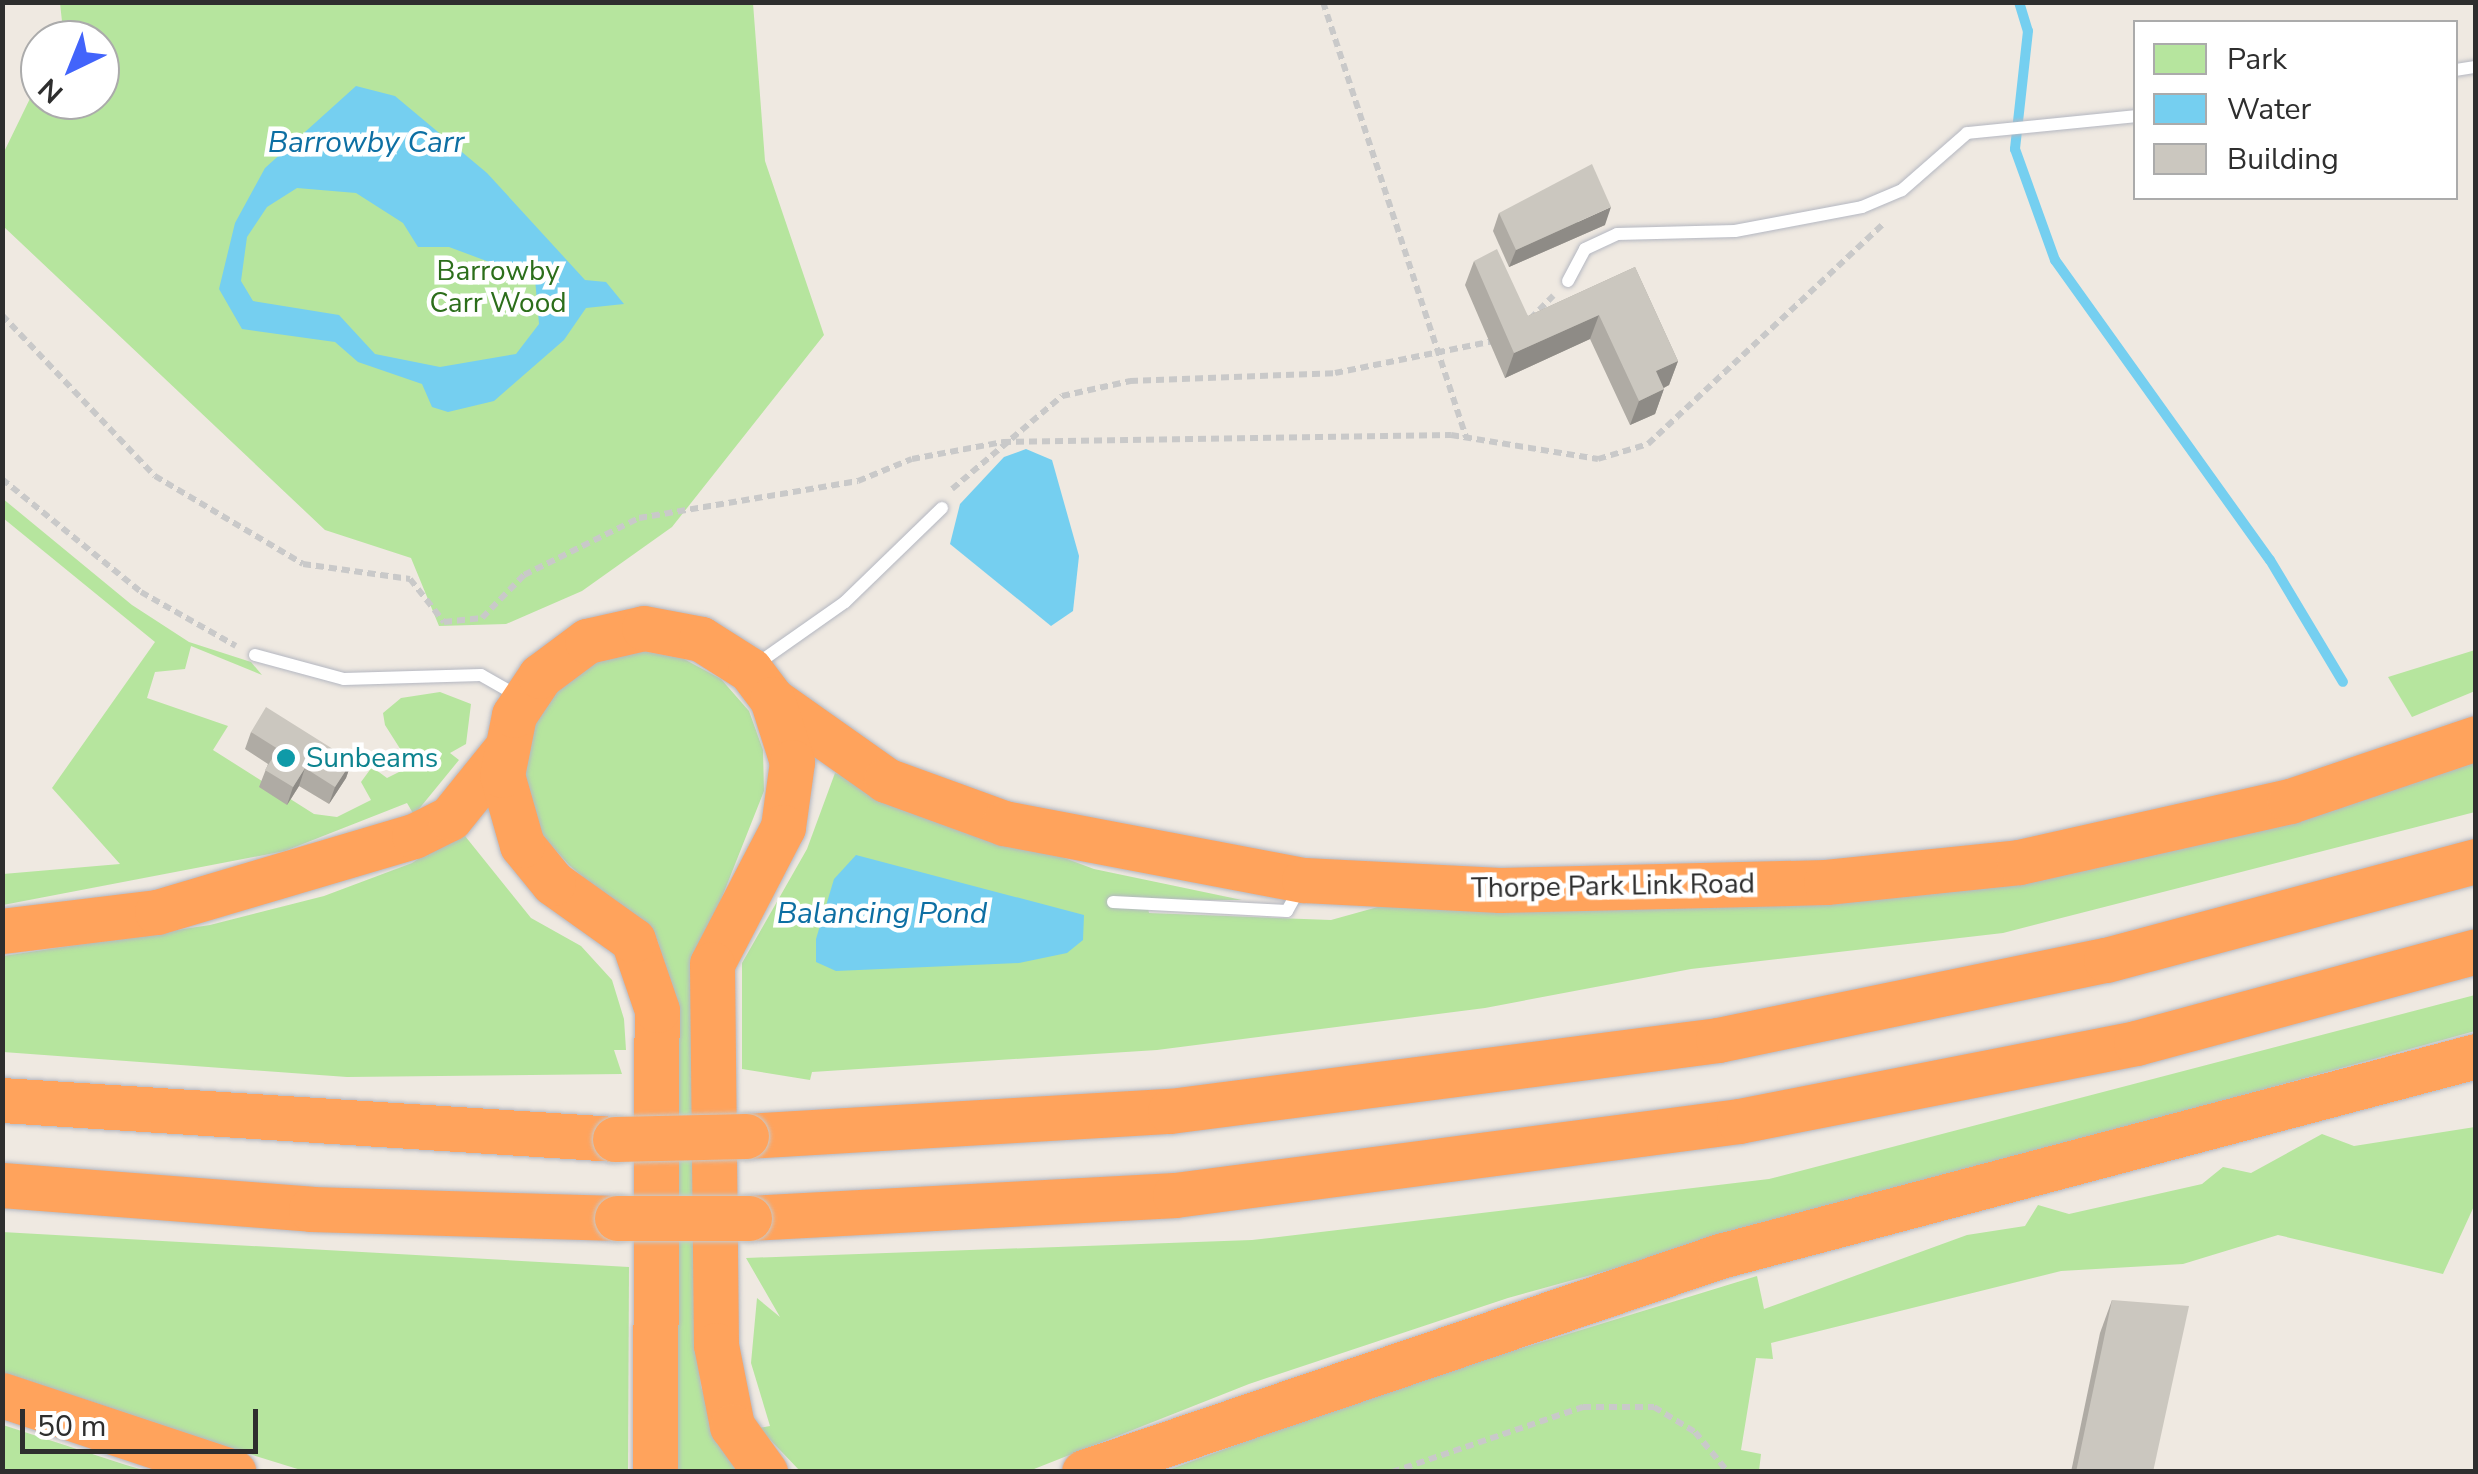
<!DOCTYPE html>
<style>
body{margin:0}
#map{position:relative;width:2478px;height:1474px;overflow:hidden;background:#efe9e1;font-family:"Nunito Sans",sans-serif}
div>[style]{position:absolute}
.green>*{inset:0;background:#b6e59e}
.water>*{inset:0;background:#75cff0}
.stream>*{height:10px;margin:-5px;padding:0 5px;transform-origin:5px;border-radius:5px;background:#75cff0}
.path>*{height:6px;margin-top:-3px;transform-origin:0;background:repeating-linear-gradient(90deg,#c9c9c9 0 8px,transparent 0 13px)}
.roads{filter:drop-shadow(0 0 2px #b4b7c1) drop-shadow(0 0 2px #b4b7c1)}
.lane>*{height:12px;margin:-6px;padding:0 6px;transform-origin:6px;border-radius:6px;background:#fff}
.highway>*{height:45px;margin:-22.5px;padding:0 22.5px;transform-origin:22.5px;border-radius:22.5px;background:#ffa35c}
.bridges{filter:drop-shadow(0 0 2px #c9c9c9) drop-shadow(0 0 2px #c9c9c9)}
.highway-bridge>*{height:45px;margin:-22.5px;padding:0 22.5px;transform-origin:22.5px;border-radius:22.5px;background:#ffa35c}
.wall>*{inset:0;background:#afaba4}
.shaded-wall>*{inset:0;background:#8e8b86}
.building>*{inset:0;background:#cbc7bf}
.dots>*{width:28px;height:28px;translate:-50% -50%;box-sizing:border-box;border:5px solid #fff;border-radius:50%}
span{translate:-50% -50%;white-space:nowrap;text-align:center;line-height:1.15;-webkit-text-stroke:9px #fff;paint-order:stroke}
.park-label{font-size:28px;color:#2c6e1b}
.culture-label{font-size:28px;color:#0d838f}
.left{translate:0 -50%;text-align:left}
.street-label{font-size:28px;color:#2e2e2e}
.water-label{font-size:30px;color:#0d6fa3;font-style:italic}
.frame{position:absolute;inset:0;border:5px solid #2e2e2e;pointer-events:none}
.legend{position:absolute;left:2133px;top:20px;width:325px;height:180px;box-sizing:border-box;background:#fff;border:2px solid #ababab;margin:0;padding:12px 18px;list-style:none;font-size:30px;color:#2e2e2e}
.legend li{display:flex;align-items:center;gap:20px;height:50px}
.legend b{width:50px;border:2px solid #ababab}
.north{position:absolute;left:20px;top:20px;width:100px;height:100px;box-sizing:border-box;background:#fff;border:2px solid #ababab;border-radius:50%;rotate:223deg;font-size:28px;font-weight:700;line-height:40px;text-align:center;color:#2e2e2e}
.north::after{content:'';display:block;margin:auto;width:35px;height:45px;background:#4264fb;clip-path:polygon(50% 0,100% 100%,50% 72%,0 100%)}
.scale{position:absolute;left:20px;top:1409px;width:238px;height:45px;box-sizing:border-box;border:5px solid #2e2e2e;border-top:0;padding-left:12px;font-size:30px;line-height:35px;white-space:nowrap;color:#2e2e2e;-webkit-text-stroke:8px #fff;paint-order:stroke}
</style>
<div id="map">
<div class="green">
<i style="clip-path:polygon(60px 3px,753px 3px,765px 161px,824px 335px,672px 527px,582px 591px,506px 624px,439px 626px,411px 558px,325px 530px,3px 226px,2px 156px,40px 78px,40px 100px,100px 100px,100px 40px,64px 40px)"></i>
<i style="clip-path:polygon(2px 498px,132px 605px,189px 642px,251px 662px,262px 675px,191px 646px,185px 669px,155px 672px,147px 698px,228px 726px,213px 750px,314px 814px,337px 817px,371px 800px,361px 782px,372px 767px,387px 778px,411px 766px,385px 725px,383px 713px,401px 698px,440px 692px,471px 704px,466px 744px,450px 753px,459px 760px,414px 815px,407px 803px,285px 851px,3px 905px,3px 874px,120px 864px,52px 788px,155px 642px,3px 518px)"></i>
<i style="clip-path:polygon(2475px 650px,2475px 691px,2412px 717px,2388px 677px)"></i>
<i style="clip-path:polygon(643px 651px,684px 659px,721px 679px,749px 711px,763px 750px,764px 791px,692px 973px,694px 1321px,701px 1387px,737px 1471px,673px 1471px,668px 992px,658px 941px,569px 865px,541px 834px,526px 794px,526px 753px,539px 713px,566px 681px,602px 659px)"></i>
<i style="clip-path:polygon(2475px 762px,2475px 812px,2003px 933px,1691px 969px,1485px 1008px,1157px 1050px,812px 1072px,810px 1080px,742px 1069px,742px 963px,807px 849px,835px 773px,1094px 869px,1242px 900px,1146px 900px,1149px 913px,1331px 920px,1385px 905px,1680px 908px,1993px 884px,2227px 838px)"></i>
<i style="clip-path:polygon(461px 831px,531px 918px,581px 946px,612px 980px,624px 1019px,626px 1050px,614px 1050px,622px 1074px,347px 1077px,3px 1052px,3px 956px,210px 925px,324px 896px,412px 863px)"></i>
<i style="clip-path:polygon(2475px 995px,2475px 1031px,1508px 1298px,1249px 1384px,1029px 1471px,800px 1471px,759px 1428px,770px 1426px,751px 1363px,757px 1298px,780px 1317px,746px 1258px,1252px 1240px,1769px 1179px)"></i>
<i style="clip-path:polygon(2475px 1127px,2475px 1204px,2443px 1274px,2278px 1235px,2183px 1264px,2061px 1271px,1771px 1343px,1773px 1359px,1756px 1358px,1741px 1450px,1761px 1454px,1759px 1471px,1163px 1472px,1382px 1391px,1757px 1276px,1764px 1309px,1967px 1235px,2025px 1226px,2038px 1205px,2069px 1214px,2202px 1184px,2223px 1167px,2251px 1173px,2322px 1134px,2354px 1146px)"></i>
<i style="clip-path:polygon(2px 1232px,629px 1267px,628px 1471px,304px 1471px,3px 1377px)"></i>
<i style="clip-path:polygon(3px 1425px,126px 1465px,147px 1471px,3px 1471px)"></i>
</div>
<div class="water">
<i style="clip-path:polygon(evenodd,356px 86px,395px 96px,487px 173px,585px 280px,606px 282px,624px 304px,586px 308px,564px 340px,494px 401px,448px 412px,432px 407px,422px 384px,358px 362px,335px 342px,242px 329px,219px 289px,235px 223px,265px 168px,356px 86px,297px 188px,356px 193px,403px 223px,418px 247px,449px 247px,535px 279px,539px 324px,516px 354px,440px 367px,375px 354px,339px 315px,253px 301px,241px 281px,247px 237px,267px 207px,297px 188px)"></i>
<i style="clip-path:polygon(1026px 449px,1052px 460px,1079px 556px,1073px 611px,1051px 626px,950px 544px,960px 504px,1004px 457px)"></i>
<i style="clip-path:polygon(856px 855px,1084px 915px,1083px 940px,1067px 953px,1019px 963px,836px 971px,816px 962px,816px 939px,834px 879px)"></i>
</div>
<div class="stream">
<i style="left:2019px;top:2px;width:30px;rotate:73deg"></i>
<i style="left:2028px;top:31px;width:119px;rotate:96.3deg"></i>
<i style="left:2015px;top:149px;width:118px;rotate:70.2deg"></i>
<i style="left:2055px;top:260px;width:369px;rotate:54.4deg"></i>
<i style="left:2270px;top:560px;width:142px;rotate:59.1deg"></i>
</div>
<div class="path">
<i style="left:1323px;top:2px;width:458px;rotate:71.8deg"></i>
<i style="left:2px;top:315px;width:222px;rotate:46.5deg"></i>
<i style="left:155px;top:476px;width:172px;rotate:30.7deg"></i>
<i style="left:303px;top:564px;width:108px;rotate:8deg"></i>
<i style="left:410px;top:579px;width:55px;rotate:51.7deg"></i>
<i style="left:444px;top:622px;width:38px;rotate:-6deg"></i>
<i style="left:482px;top:618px;width:60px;rotate:-45.7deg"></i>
<i style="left:524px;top:575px;width:128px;rotate:-26.4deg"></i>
<i style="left:639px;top:518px;width:222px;rotate:-9.6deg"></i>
<i style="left:858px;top:481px;width:58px;rotate:-22.2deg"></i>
<i style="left:912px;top:459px;width:93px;rotate:-10.6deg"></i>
<i style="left:1003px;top:442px;width:448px;rotate:-0.9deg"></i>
<i style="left:1451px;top:435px;width:149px;rotate:9.3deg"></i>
<i style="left:1598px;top:459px;width:52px;rotate:-16.7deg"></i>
<i style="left:1648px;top:444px;width:322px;rotate:-43.1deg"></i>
<i style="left:1530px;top:319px;width:33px;rotate:-45deg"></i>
<i style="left:2px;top:479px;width:179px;rotate:39.1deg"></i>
<i style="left:141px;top:592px;width:109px;rotate:29.6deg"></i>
<i style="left:952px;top:489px;width:144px;rotate:-40.2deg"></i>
<i style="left:1062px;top:396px;width:70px;rotate:-12.4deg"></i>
<i style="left:1130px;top:381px;width:205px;rotate:-2.2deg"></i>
<i style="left:1335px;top:373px;width:162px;rotate:-11.4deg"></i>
<i style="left:1392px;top:1472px;width:202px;rotate:-18.8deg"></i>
<i style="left:1583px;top:1407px;width:71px"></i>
<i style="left:1654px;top:1407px;width:48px;rotate:31.4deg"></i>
<i style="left:1695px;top:1432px;width:52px;rotate:50.5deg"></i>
</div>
<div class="roads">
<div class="lane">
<i style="left:2456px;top:70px;width:20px;rotate:-9deg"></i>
<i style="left:1568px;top:281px;width:36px;rotate:-62deg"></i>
<i style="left:1585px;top:249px;width:35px;rotate:-25deg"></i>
<i style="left:1617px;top:234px;width:118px;rotate:-1.5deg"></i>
<i style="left:1735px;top:231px;width:129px;rotate:-10.7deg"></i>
<i style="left:1862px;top:207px;width:43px;rotate:-23deg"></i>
<i style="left:1902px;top:190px;width:86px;rotate:-41.2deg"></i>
<i style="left:1967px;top:133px;width:170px;rotate:-5.7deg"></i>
<i style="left:255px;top:655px;width:92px;rotate:15.1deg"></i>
<i style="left:344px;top:679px;width:137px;rotate:-1.7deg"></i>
<i style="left:481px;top:675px;width:43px;rotate:29.6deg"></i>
<i style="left:754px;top:666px;width:111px;rotate:-35.1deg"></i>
<i style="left:845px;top:602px;width:135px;rotate:-44.1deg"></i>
<i style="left:1113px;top:902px;width:174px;rotate:3deg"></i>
<i style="left:1287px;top:911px;width:29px;rotate:-61deg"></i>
</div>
<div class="highway">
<i style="left:774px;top:701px;width:137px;rotate:35.2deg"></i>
<i style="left:886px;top:780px;width:126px;rotate:20deg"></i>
<i style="left:1004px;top:823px;width:305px;rotate:10.8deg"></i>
<i style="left:1304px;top:880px;width:196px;rotate:2.9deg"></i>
<i style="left:1500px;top:890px;width:326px;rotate:-1.4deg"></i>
<i style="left:1826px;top:882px;width:194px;rotate:-5.9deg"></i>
<i style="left:2019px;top:862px;width:278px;rotate:-12.7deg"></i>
<i style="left:2290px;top:801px;width:196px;rotate:-18.7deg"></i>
<i style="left:2px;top:931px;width:156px;rotate:-7deg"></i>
<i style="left:157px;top:912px;width:268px;rotate:-16.5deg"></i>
<i style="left:414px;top:836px;width:40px;rotate:-26.6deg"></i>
<i style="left:450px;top:818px;width:86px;rotate:-51.1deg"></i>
<i style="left:2px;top:1100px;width:614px;rotate:3.64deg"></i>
<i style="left:746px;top:1136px;width:425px;rotate:-3.4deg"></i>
<i style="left:1170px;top:1111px;width:553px;rotate:-7.38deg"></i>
<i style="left:1718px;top:1040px;width:396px;rotate:-11.7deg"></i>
<i style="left:2106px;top:960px;width:383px;rotate:-15deg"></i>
<i style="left:2px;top:1185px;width:310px;rotate:4.4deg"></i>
<i style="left:311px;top:1209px;width:306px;rotate:1.7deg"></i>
<i style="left:749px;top:1218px;width:427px;rotate:-3.1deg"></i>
<i style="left:1175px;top:1195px;width:569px;rotate:-7.47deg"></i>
<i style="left:1739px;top:1121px;width:405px;rotate:-11.1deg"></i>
<i style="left:2136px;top:1043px;width:352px;rotate:-15.1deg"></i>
<i style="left:2px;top:1395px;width:244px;rotate:18.4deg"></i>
<i style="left:655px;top:1472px;width:462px;rotate:-89.8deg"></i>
<i style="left:657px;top:1010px;width:74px;rotate:-108.9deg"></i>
<i style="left:633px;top:940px;width:98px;rotate:-144.5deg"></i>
<i style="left:553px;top:883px;width:49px;rotate:-129.2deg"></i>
<i style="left:522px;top:845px;width:73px;rotate:-105.9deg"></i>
<i style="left:502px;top:775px;width:61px;rotate:-78.7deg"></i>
<i style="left:514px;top:715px;width:47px;rotate:-56.3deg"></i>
<i style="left:540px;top:676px;width:59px;rotate:-36.7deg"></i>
<i style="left:587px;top:641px;width:58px;rotate:-12.8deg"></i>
<i style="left:644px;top:628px;width:58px;rotate:10.9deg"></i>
<i style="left:701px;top:639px;width:58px;rotate:32.3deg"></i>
<i style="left:750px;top:670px;width:36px;rotate:53deg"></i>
<i style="left:772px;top:699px;width:66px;rotate:72.4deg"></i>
<i style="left:792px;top:762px;width:66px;rotate:97.9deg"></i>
<i style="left:783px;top:827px;width:154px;rotate:117.4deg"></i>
<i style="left:712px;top:964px;width:381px;rotate:89.4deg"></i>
<i style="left:716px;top:1345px;width:83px;rotate:78.8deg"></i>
<i style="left:732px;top:1426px;width:57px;rotate:54.3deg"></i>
<i style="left:1084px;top:1472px;width:672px;rotate:-18.76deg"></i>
<i style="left:1720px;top:1256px;width:782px;rotate:-14.82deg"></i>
</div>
</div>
<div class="bridges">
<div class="highway-bridge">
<i style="left:615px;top:1139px;width:131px;rotate:-1.3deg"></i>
<i style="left:617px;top:1218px;width:132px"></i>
</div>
</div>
<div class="wall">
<i style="clip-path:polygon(1499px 213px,1605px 225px,1509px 267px,1493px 231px)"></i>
<i style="clip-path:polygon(1474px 261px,1528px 316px,1635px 267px,1678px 361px,1669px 385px,1664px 388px,1655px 414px,1630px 425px,1590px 339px,1505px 378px,1465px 285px)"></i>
<i style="clip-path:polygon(251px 732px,352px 761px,346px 778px,329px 804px,299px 786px,287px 805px,259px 787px,268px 764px,245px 749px)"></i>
<i style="clip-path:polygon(2112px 1300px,2153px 1472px,2071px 1472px,2100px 1333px)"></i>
</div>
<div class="shaded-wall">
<i style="clip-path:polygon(1611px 207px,1605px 225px,1509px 267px,1516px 250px)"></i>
<i style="clip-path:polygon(1599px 315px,1590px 339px,1505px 378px,1514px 353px)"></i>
<i style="clip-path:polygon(1678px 361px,1669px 385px,1647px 396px,1656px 371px)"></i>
<i style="clip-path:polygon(1664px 389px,1655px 414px,1630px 425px,1639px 401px)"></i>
<i style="clip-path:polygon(352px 761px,346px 778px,329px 804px,335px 787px)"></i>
<i style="clip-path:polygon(305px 768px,299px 786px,287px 805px,293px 787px)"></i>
</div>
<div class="building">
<i style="clip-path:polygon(1592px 164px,1611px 207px,1516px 250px,1499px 213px)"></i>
<i style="clip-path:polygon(1497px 249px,1528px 316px,1635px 267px,1678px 361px,1656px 371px,1664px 389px,1639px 401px,1599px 315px,1514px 353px,1474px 261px)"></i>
<i style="clip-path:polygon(266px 707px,352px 761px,335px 787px,305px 768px,293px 787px,265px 770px,278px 749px,251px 732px)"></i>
<i style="clip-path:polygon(2112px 1300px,2189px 1306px,2153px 1472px,2076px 1472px)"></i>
</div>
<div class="dots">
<i style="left:286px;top:758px;background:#0f9aa8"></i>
</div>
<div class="park-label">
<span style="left:498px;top:287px">Barrowby<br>Carr Wood</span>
</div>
<div class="culture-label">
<span class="left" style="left:306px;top:758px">Sunbeams</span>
</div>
<div class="street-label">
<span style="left:1613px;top:886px;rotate:-1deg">Thorpe Park Link Road</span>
</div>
<div class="water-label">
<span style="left:366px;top:143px">Barrowby Carr</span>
<span style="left:882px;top:914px">Balancing Pond</span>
</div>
<div class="frame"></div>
<ul class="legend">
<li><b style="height:28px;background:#b6e59e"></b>Park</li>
<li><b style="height:28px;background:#75cff0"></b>Water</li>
<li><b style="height:28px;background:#cbc7bf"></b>Building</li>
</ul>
<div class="north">N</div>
<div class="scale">50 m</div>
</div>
